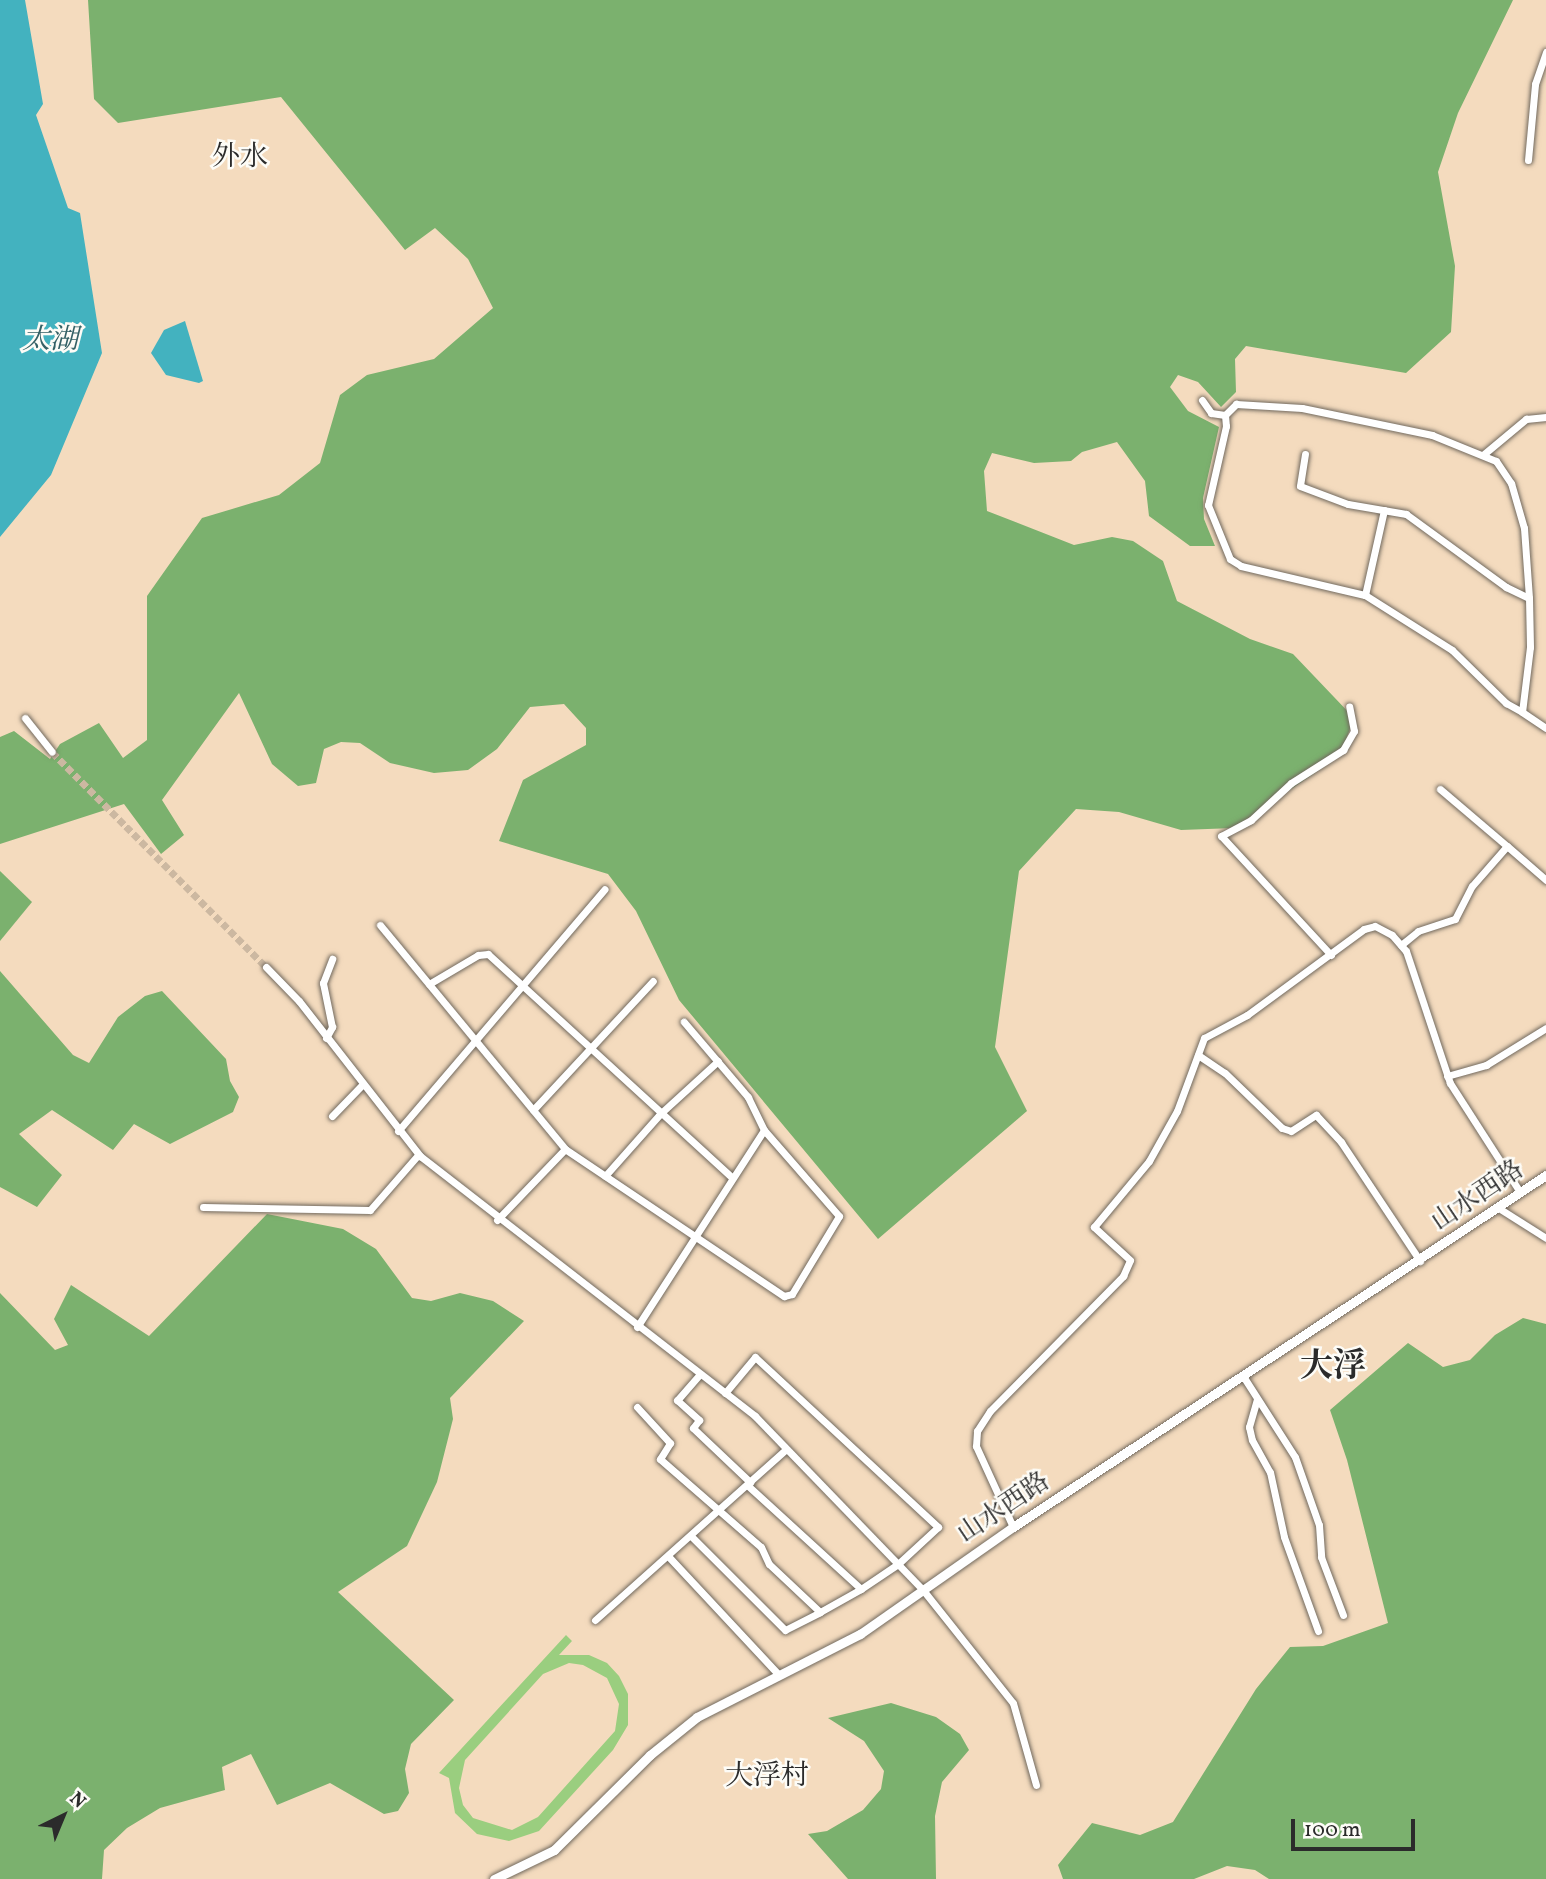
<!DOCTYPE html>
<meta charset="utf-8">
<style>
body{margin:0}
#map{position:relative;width:1546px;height:1879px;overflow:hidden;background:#f4dbbe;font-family:Vollkorn,"Noto Serif SC",serif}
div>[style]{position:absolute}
.green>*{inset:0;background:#9ace7f}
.forest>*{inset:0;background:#7bb16e}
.water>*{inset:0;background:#43b2bf}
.minor-tunnel>*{height:7px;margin-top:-3.5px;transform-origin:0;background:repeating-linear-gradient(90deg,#ccb8a1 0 7px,transparent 0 10.5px)}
.roads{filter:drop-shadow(0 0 2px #71695e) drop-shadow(0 0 2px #71695e)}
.minor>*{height:7px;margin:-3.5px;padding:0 3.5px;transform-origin:3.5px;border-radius:3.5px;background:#fff}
.tertiary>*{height:9px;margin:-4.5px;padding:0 4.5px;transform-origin:4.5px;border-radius:4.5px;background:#fff}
span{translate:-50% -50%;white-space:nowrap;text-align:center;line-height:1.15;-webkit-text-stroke:5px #fdfcf7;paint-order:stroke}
.street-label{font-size:26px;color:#2b2b2b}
.neighbourhood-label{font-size:28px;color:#2b2b2b}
.water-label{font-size:28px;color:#356166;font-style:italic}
.district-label{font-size:33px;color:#2b2b2b;font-weight:700}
.north{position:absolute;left:28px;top:1781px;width:70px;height:70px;-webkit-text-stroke:5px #fdfcf7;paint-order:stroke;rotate:43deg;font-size:19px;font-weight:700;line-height:28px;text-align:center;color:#2b2b2b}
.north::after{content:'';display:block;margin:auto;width:24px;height:32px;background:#2b2b2b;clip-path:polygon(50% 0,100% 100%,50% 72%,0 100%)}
.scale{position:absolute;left:1291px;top:1819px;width:124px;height:32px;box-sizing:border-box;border:4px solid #2b2b2b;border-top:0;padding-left:9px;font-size:21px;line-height:24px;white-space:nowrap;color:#2b2b2b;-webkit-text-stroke:5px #fdfcf7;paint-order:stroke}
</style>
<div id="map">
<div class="green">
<i style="clip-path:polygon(evenodd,566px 1635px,572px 1641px,559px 1655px,589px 1655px,607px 1663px,619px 1676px,628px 1694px,628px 1725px,613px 1750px,539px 1831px,509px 1841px,477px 1834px,455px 1813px,449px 1778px,439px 1773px,566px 1635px,569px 1663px,583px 1665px,607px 1678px,619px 1704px,615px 1731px,538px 1817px,512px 1830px,473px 1818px,463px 1805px,459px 1788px,465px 1760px,543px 1674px,569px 1663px)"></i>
</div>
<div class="forest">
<i style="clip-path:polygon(88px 0,1513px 0,1458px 113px,1438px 172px,1455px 266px,1451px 332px,1406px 373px,1246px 346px,1235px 359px,1236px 392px,1221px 407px,1198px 382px,1178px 375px,1170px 387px,1188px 411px,1219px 427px,1203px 498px,1204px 519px,1215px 546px,1190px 546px,1149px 516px,1145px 481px,1117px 442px,1082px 452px,1071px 461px,1034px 463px,992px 453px,984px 471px,987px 511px,1074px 545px,1112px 537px,1133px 541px,1163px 561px,1177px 601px,1250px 639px,1293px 654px,1354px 718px,1340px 756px,1234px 828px,1181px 830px,1119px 812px,1076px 809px,1019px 871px,995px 1047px,1027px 1111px,878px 1239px,679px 1000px,636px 911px,608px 874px,499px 841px,523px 780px,586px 745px,586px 728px,564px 704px,530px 707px,497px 749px,468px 770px,434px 773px,390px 763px,360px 743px,341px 742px,324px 749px,316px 783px,298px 786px,272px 764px,239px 693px,162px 800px,184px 835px,161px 854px,124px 804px,0 844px,0 737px,14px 731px,50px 759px,60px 744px,99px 723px,123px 758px,147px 740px,147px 596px,202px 518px,279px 495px,320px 463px,340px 395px,367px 375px,434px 359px,493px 308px,468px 259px,435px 228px,405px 250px,281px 97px,118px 123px,94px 99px)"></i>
<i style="clip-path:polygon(0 871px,32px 902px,0 941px)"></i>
<i style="clip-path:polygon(0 971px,73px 1055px,89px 1063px,118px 1017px,145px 996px,162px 991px,226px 1059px,230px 1081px,239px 1097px,233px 1112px,170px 1144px,134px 1124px,113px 1150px,52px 1110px,19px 1134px,62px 1175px,37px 1207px,0 1187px)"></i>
<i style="clip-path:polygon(267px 1214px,343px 1229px,376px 1249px,412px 1298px,431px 1301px,460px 1293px,493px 1301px,524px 1321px,450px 1398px,453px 1419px,437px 1482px,407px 1546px,338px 1592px,454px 1700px,411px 1744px,405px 1769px,409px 1793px,398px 1811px,384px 1814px,330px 1783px,277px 1805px,251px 1754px,222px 1767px,225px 1790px,160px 1808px,127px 1828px,104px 1850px,102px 1879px,0 1879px,0 1293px,55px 1350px,68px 1345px,54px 1319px,71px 1285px,149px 1336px)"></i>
<i style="clip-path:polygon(1523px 1318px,1546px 1324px,1546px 1879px,1269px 1879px,1255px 1870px,1227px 1866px,1194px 1879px,1063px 1879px,1058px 1865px,1092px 1823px,1140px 1835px,1173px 1822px,1256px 1689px,1290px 1647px,1323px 1646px,1388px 1623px,1347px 1460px,1330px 1410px,1408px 1343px,1443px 1367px,1470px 1360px,1495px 1335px)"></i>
<i style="clip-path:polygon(891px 1703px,936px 1717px,960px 1734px,969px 1750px,942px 1782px,935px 1816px,936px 1879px,848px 1879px,808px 1834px,827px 1831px,863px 1810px,881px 1789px,884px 1771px,864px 1741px,828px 1718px)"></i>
</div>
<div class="water">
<i style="clip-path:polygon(0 0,25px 0,43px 104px,36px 115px,68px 208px,80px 213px,102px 353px,51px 475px,0 537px)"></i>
<i style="clip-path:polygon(185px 321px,203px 381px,199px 383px,166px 375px,151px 353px,164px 330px)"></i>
</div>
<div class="minor-tunnel">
<i style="left:52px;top:752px;width:303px;rotate:45.1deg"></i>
</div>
<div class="roads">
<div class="minor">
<i style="left:1528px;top:160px;width:76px;rotate:-84.7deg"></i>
<i style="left:1535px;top:84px;width:34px;rotate:-71deg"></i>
<i style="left:1202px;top:400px;width:16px;rotate:55deg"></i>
<i style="left:1211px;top:413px;width:14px;rotate:8deg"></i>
<i style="left:1225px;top:415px;width:16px;rotate:-45deg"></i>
<i style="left:1236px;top:404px;width:66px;rotate:3.5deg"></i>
<i style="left:1302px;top:408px;width:133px;rotate:11.7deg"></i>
<i style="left:1432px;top:435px;width:69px;rotate:22.1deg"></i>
<i style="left:1496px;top:461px;width:27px;rotate:56deg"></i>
<i style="left:1511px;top:483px;width:47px;rotate:73.9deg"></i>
<i style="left:1524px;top:528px;width:70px;rotate:85.9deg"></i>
<i style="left:1225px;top:415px;width:11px;rotate:85deg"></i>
<i style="left:1226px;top:426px;width:81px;rotate:102.8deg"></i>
<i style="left:1208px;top:505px;width:58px;rotate:67.8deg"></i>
<i style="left:1230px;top:559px;width:13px;rotate:32deg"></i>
<i style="left:1241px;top:566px;width:127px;rotate:13.2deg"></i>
<i style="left:1305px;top:454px;width:32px;rotate:99deg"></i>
<i style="left:1300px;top:486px;width:51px;rotate:20.6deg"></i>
<i style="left:1348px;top:504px;width:59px;rotate:9.8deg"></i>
<i style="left:1406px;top:514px;width:124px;rotate:36.1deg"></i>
<i style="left:1506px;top:587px;width:25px;rotate:26deg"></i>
<i style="left:1529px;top:598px;width:49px;rotate:88.8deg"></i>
<i style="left:1530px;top:647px;width:65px;rotate:97deg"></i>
<i style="left:1522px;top:712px;width:29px;rotate:34deg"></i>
<i style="left:1484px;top:454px;width:55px;rotate:-39.8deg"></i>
<i style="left:1526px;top:419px;width:20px;rotate:-6deg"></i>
<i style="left:1384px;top:510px;width:87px;rotate:102.6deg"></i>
<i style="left:1365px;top:595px;width:103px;rotate:32.3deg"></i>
<i style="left:1452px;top:650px;width:76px;rotate:44.5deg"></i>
<i style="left:1506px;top:703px;width:18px;rotate:29deg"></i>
<i style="left:25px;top:718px;width:43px;rotate:51.5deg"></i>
<i style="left:1440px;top:789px;width:88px;rotate:40.4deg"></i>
<i style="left:380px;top:925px;width:291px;rotate:50.4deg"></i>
<i style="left:565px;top:1149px;width:264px;rotate:33.9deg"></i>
<i style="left:784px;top:1296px;width:8px;rotate:-14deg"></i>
<i style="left:792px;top:1294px;width:91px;rotate:-58.9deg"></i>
<i style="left:839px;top:1216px;width:114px;rotate:-131.1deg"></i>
<i style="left:764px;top:1130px;width:37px;rotate:-116deg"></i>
<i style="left:748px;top:1097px;width:99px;rotate:-130.5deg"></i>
<i style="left:1401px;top:945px;width:22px;rotate:-39deg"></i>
<i style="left:1418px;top:931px;width:39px;rotate:-18deg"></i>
<i style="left:1455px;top:919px;width:37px;rotate:-63deg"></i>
<i style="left:1472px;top:886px;width:53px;rotate:-48.8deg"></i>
<i style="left:1507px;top:846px;width:52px;rotate:41.1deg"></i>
<i style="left:1331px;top:955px;width:162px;rotate:-132.7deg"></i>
<i style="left:1221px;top:836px;width:34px;rotate:-28deg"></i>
<i style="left:1251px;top:820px;width:54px;rotate:-42.8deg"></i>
<i style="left:1291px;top:783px;width:62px;rotate:-32.4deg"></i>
<i style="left:1343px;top:750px;width:22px;rotate:-60deg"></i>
<i style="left:1354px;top:731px;width:25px;rotate:-101deg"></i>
<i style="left:266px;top:967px;width:47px;rotate:45.9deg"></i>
<i style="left:299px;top:1001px;width:197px;rotate:52deg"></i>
<i style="left:420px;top:1156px;width:424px;rotate:37.8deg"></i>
<i style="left:755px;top:1416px;width:242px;rotate:46deg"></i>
<i style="left:923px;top:1590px;width:144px;rotate:51.5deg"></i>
<i style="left:1013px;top:1703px;width:85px;rotate:74.3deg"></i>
<i style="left:429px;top:984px;width:57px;rotate:-30.6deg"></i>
<i style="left:478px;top:955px;width:10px;rotate:-6deg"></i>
<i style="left:488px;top:954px;width:330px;rotate:42.5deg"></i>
<i style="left:326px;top:1038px;width:13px;rotate:-61deg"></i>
<i style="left:332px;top:1027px;width:45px;rotate:-101.6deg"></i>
<i style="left:323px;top:983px;width:26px;rotate:-69deg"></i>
<i style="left:1198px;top:1055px;width:32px;rotate:34deg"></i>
<i style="left:1225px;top:1073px;width:79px;rotate:44deg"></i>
<i style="left:1282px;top:1128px;width:9px;rotate:18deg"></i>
<i style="left:1291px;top:1131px;width:30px;rotate:-33deg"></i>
<i style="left:1316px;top:1115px;width:37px;rotate:47deg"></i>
<i style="left:1341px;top:1142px;width:143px;rotate:56.4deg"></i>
<i style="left:1447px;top:1076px;width:41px;rotate:-15.8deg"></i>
<i style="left:1486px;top:1065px;width:70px;rotate:-31.7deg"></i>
<i style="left:533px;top:1110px;width:176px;rotate:-47.1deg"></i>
<i style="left:332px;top:1116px;width:42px;rotate:-46deg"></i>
<i style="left:398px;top:1131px;width:318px;rotate:-49.5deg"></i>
<i style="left:605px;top:1176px;width:84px;rotate:-48.4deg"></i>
<i style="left:661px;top:1113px;width:77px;rotate:-42.4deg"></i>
<i style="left:203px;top:1207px;width:167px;rotate:1deg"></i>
<i style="left:370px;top:1210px;width:73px;rotate:-48.9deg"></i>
<i style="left:1497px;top:1207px;width:58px;rotate:32.3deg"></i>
<i style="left:497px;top:1220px;width:98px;rotate:-46.2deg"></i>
<i style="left:637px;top:1327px;width:234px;rotate:-57.2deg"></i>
<i style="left:700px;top:1374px;width:35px;rotate:131deg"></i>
<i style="left:677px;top:1400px;width:30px;rotate:42deg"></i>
<i style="left:699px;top:1420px;width:10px;rotate:127deg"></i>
<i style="left:693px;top:1428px;width:79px;rotate:43.5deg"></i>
<i style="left:1243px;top:1376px;width:96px;rotate:57.3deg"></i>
<i style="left:1295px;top:1457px;width:72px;rotate:70.6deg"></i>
<i style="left:1319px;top:1525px;width:32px;rotate:86deg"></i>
<i style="left:1321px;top:1557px;width:62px;rotate:69.2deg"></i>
<i style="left:725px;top:1393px;width:47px;rotate:-50.2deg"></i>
<i style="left:755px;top:1357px;width:250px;rotate:42.9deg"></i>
<i style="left:938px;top:1527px;width:54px;rotate:137.2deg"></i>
<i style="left:898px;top:1564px;width:45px;rotate:146deg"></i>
<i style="left:861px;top:1589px;width:154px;rotate:-137.6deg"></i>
<i style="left:1257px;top:1399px;width:29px;rotate:106deg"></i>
<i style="left:1249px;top:1427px;width:13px;rotate:77deg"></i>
<i style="left:1252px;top:1440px;width:37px;rotate:61deg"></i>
<i style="left:1270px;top:1472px;width:66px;rotate:77.8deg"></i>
<i style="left:1284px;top:1537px;width:100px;rotate:70.1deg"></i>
<i style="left:637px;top:1407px;width:49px;rotate:47.5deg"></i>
<i style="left:670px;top:1443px;width:19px;rotate:122deg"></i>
<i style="left:660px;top:1459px;width:134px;rotate:41.1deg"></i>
<i style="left:761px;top:1547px;width:19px;rotate:65deg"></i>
<i style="left:769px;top:1564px;width:70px;rotate:43.3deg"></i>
<i style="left:820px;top:1612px;width:47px;rotate:-29.3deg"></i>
<i style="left:1013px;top:1527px;width:89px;rotate:-114.6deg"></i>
<i style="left:976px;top:1446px;width:15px;rotate:-86deg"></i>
<i style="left:977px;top:1431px;width:24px;rotate:-57deg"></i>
<i style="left:990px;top:1411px;width:190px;rotate:-45.4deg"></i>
<i style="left:1123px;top:1276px;width:17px;rotate:-66deg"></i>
<i style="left:1130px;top:1260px;width:49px;rotate:-137.5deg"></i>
<i style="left:1094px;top:1227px;width:86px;rotate:-50.2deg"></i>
<i style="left:1149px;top:1161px;width:57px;rotate:-60.8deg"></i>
<i style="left:1177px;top:1111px;width:78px;rotate:-69.7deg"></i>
<i style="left:1204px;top:1038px;width:49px;rotate:-28.1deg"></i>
<i style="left:1247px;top:1015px;width:145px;rotate:-36.3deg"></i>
<i style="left:1364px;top:929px;width:11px;rotate:-15deg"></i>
<i style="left:1375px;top:926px;width:19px;rotate:28deg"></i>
<i style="left:1392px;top:935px;width:21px;rotate:49deg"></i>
<i style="left:1406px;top:951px;width:139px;rotate:71.6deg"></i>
<i style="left:1450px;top:1083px;width:130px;rotate:57.3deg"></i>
<i style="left:691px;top:1536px;width:133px;rotate:45deg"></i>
<i style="left:785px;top:1630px;width:39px;rotate:-27deg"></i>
<i style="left:668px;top:1556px;width:161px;rotate:47deg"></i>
<i style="left:595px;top:1620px;width:256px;rotate:-41.8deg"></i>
</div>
<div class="tertiary">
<i style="left:494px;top:1879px;width:67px;rotate:-25.8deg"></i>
<i style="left:554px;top:1850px;width:135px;rotate:-44.7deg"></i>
<i style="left:650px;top:1755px;width:60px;rotate:-39deg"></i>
<i style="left:697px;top:1717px;width:183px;rotate:-27deg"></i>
<i style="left:860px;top:1634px;width:187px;rotate:-35deg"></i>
<i style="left:1013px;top:1527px;width:639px;rotate:-33.44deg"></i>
</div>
</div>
<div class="street-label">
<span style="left:1478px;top:1197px;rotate:-34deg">山水西路</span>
<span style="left:1004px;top:1509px;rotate:-34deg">山水西路</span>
</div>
<div class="neighbourhood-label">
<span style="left:240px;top:158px">外水</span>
<span style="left:767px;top:1777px">大浮村</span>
</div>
<div class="water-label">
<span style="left:50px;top:341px">太湖</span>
</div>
<div class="district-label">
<span style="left:1333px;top:1369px">大浮</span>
</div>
<div class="north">N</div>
<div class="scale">100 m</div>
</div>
